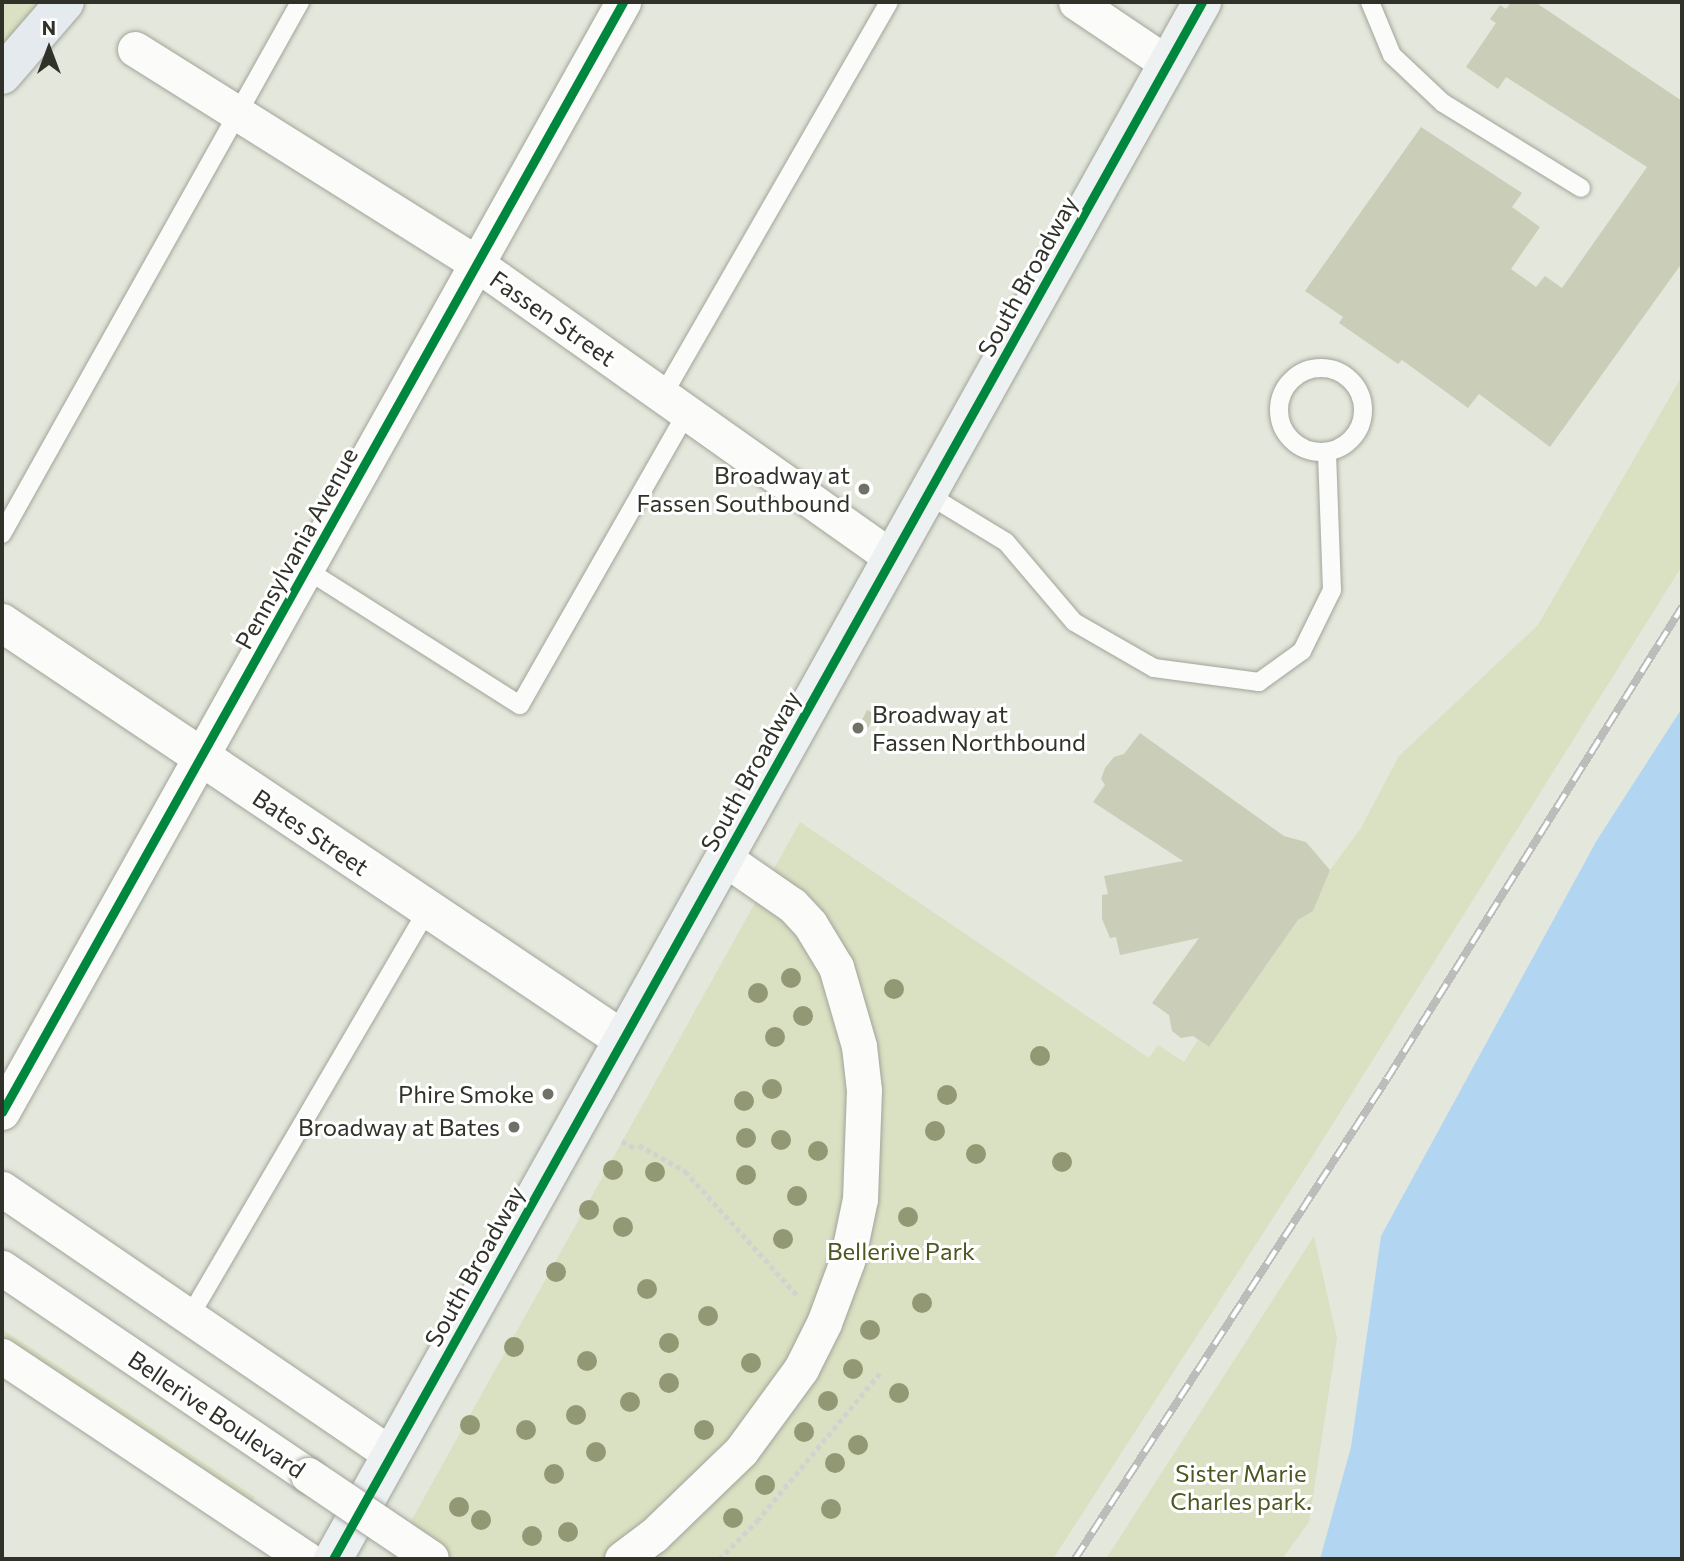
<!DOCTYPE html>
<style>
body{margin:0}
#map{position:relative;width:1684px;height:1561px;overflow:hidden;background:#e4e7db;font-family:Commissioner,sans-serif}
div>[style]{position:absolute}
.green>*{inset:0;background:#dae0c2}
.water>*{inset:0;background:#b2d6f1}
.building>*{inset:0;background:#caceb9}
.path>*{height:4.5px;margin-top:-2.25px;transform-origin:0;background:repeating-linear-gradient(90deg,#d2d3cf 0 5px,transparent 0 8.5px)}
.roads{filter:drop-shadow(0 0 2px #a1a49a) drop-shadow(0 0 2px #a1a49a)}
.lane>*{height:18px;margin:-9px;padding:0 9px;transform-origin:9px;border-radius:9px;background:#fbfbfa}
.lane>.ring{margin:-9px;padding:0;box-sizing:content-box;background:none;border:18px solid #fbfbfa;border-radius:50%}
.street>*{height:35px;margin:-17.5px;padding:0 17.5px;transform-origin:17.5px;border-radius:17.5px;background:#fbfbfa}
.secondary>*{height:38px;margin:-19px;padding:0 19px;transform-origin:19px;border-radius:19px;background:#fbfbfa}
.primary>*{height:38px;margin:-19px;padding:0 19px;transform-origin:19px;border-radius:19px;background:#edf1f2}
.highway>*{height:38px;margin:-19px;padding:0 19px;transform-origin:19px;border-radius:19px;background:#e4eaed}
.rail>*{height:8px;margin-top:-4px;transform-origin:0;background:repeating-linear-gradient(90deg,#fff 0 16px,#bcbdba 0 32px);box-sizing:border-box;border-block:2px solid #bcbdba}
.bridges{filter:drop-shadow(0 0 2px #a1a49a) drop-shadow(0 0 2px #a1a49a)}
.street-bridge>*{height:35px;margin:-17.5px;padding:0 17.5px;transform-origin:17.5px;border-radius:17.5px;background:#fbfbfa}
.cycleway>*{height:9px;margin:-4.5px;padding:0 4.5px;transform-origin:4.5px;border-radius:4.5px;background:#00873e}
.trees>*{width:20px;height:20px;margin:-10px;border-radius:50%;background:#929874}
.dots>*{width:19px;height:19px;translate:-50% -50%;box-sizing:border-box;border:4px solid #fff;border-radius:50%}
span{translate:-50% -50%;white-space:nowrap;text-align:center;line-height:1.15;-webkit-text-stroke:6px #fff;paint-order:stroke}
.street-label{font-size:24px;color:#30322a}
.poi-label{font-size:24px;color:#30322a}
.right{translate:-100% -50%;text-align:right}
.left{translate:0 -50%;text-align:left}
.park-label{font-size:24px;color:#4e571f}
.frame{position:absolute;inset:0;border:4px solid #30322a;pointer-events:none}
.north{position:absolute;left:14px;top:14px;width:70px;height:70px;-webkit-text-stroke:5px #fff;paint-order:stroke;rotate:0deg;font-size:19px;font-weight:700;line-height:28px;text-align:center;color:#30322a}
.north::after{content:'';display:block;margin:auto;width:24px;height:32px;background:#30322a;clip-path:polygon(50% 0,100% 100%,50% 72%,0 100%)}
</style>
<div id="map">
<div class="green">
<i style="clip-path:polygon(2px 2px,46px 2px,2px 53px)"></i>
<i style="clip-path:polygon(1682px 376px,1682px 566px,1307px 1165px,1053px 1559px,390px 1559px,800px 822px,1149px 1058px,1158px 1045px,1184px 1062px,1198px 1040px,1209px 1047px,1298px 920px,1313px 910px,1325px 877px,1361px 828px,1399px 756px,1538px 625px)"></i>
<i style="clip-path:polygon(1314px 1236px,1337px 1338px,1309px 1522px,1282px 1559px,1106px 1559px)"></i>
<i style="clip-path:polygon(2px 1329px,255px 1497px,251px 1503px,2px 1336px)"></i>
</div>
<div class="water">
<i style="clip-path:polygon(1682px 708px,1682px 1559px,1320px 1559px,1351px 1447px,1381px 1236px,1597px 840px)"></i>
</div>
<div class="building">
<i style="clip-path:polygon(1511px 2px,1535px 2px,1682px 101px,1682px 263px,1550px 447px,1479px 394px,1468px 408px,1402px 360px,1398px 364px,1339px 323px,1343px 317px,1305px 291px,1421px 127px,1522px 193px,1512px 207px,1540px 227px,1511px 269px,1536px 287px,1545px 276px,1562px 288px,1647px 167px,1506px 77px,1498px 89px,1466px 67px,1496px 23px,1490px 19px,1500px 5px,1506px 9px)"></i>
<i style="clip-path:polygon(867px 710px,875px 714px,867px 730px,859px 726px)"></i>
<i style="clip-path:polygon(1140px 733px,1284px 836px,1306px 842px,1330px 870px,1313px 911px,1298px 920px,1209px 1047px,1193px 1036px,1181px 1038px,1172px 1031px,1169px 1015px,1152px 1003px,1199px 938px,1120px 955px,1116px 937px,1110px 938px,1102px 919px,1102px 895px,1108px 894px,1104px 876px,1183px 861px,1093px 802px,1105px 785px,1101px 779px,1105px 768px,1114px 757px,1124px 754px)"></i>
</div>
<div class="path">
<i style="left:622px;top:1141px;width:16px;rotate:30deg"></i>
<i style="left:639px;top:1145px;width:53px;rotate:29.5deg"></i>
<i style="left:685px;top:1171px;width:167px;rotate:47.9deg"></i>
<i style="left:719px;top:1559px;width:54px;rotate:-45deg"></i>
<i style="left:757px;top:1521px;width:192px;rotate:-50.3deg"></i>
</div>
<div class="roads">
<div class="lane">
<i style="left:1370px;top:2px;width:57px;rotate:67.5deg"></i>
<i style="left:1392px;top:55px;width:70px;rotate:43.3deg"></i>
<i style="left:1443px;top:103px;width:162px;rotate:31.6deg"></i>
<i class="ring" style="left:1279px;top:368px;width:66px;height:66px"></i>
<i style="left:663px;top:395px;width:453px;rotate:-60.1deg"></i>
<i style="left:927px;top:494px;width:92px;rotate:31.3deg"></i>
<i style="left:1006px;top:542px;width:105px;rotate:49.6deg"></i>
<i style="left:1074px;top:622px;width:92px;rotate:29.9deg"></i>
<i style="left:1154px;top:668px;width:106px;rotate:7.6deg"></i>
<i style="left:1259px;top:682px;width:53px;rotate:-35.8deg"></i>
<i style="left:1302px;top:651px;width:68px;rotate:-63.8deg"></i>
<i style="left:1332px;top:590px;width:138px;rotate:-92.1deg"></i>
<i style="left:2px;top:534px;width:610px;rotate:-60.74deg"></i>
<i style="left:307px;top:570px;width:252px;rotate:32.4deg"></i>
<i style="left:520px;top:705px;width:337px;rotate:-60.3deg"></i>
<i style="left:190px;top:1316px;width:470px;rotate:-59.7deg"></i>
</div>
<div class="street">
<i style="left:1076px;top:2px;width:111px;rotate:34deg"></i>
<i style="left:135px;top:49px;width:400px;rotate:32.1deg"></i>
<i style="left:474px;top:262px;width:511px;rotate:35.28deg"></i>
<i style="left:2px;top:1112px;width:1272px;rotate:-60.77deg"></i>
<i style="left:2px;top:1189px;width:471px;rotate:34.3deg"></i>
<i style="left:2px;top:1268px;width:369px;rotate:34.1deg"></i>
<i style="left:2px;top:1356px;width:366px;rotate:33.7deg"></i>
<i style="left:622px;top:1559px;width:39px;rotate:-37deg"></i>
<i style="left:653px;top:1536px;width:122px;rotate:-44deg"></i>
<i style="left:741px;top:1451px;width:102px;rotate:-53.8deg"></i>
<i style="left:801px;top:1369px;width:51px;rotate:-63.4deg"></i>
<i style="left:824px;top:1323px;width:66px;rotate:-69.6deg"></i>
<i style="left:847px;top:1261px;width:63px;rotate:-78.2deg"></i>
<i style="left:860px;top:1199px;width:109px;rotate:-87.9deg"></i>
<i style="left:864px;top:1090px;width:44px;rotate:-96.5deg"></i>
<i style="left:859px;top:1046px;width:82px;rotate:-106.2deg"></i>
<i style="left:836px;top:967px;width:50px;rotate:-121.2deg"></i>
<i style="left:810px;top:924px;width:26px;rotate:-133deg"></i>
<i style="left:792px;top:905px;width:83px;rotate:-145.3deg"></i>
</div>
<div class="secondary">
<i style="left:2px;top:623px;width:747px;rotate:33.86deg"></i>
</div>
<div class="primary">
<i style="left:333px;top:1559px;width:1783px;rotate:-60.83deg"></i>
</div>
<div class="highway">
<i style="left:2px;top:75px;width:96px;rotate:-49.2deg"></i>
</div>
</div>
<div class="rail">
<i style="left:1075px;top:1559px;width:572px;rotate:-56.98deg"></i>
<i style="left:1387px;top:1079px;width:557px;rotate:-57.99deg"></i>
</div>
<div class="bridges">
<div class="street-bridge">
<i style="left:308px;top:1475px;width:148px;rotate:34deg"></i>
</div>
</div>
<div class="cycleway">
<i style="left:2px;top:1112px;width:1272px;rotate:-60.77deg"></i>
<i style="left:333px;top:1559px;width:1783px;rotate:-60.83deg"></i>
</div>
<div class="trees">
<i style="left:791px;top:978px"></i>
<i style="left:894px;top:989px"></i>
<i style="left:758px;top:993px"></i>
<i style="left:803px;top:1016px"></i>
<i style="left:775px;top:1037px"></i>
<i style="left:1040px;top:1056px"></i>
<i style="left:772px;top:1089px"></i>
<i style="left:947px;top:1095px"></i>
<i style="left:744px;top:1101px"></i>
<i style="left:935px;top:1131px"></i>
<i style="left:746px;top:1138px"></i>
<i style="left:781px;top:1140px"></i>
<i style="left:818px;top:1151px"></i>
<i style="left:976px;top:1154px"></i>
<i style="left:1062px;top:1162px"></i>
<i style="left:613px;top:1170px"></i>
<i style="left:655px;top:1172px"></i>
<i style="left:746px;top:1175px"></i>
<i style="left:797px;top:1196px"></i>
<i style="left:589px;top:1210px"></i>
<i style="left:908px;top:1217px"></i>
<i style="left:623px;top:1227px"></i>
<i style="left:783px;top:1239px"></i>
<i style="left:556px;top:1272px"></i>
<i style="left:647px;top:1289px"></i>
<i style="left:922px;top:1303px"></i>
<i style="left:708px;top:1316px"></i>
<i style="left:870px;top:1330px"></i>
<i style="left:669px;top:1343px"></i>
<i style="left:514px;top:1347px"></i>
<i style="left:587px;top:1361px"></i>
<i style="left:751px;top:1363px"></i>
<i style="left:853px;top:1369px"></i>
<i style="left:669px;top:1383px"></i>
<i style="left:899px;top:1393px"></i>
<i style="left:828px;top:1401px"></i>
<i style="left:630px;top:1402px"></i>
<i style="left:576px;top:1415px"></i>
<i style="left:470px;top:1425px"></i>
<i style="left:526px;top:1430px"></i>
<i style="left:704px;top:1430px"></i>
<i style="left:804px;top:1432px"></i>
<i style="left:858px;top:1445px"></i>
<i style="left:596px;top:1452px"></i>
<i style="left:835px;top:1463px"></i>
<i style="left:554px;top:1474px"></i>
<i style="left:765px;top:1485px"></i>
<i style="left:459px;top:1507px"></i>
<i style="left:831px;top:1509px"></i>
<i style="left:733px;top:1518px"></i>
<i style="left:481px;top:1520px"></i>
<i style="left:568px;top:1532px"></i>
<i style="left:532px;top:1536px"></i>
</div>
<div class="dots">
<i style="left:864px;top:489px;background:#6f7168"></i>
<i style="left:858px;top:728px;background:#6f7168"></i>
<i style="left:548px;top:1094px;background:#6f7168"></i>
<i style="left:514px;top:1127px;background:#6f7168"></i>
</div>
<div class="street-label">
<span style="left:1027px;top:276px;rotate:-61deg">South Broadway</span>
<span style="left:553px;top:318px;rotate:35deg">Fassen Street</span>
<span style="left:296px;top:548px;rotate:-61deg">Pennsylvania Avenue</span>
<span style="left:750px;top:771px;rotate:-61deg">South Broadway</span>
<span style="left:311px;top:832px;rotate:34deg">Bates Street</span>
<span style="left:474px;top:1266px;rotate:-61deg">South Broadway</span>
<span style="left:217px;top:1414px;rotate:34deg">Bellerive Boulevard</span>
</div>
<div class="poi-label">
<span class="right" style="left:850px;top:489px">Broadway at<br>Fassen Southbound</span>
<span class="left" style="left:872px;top:728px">Broadway at<br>Fassen Northbound</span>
<span class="right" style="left:534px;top:1094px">Phire Smoke</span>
<span class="right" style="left:500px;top:1127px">Broadway at Bates</span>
</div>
<div class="park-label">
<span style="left:901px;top:1251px">Bellerive Park</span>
<span style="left:1241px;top:1487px">Sister Marie<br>Charles park.</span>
</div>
<div class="frame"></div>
<div class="north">N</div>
</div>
